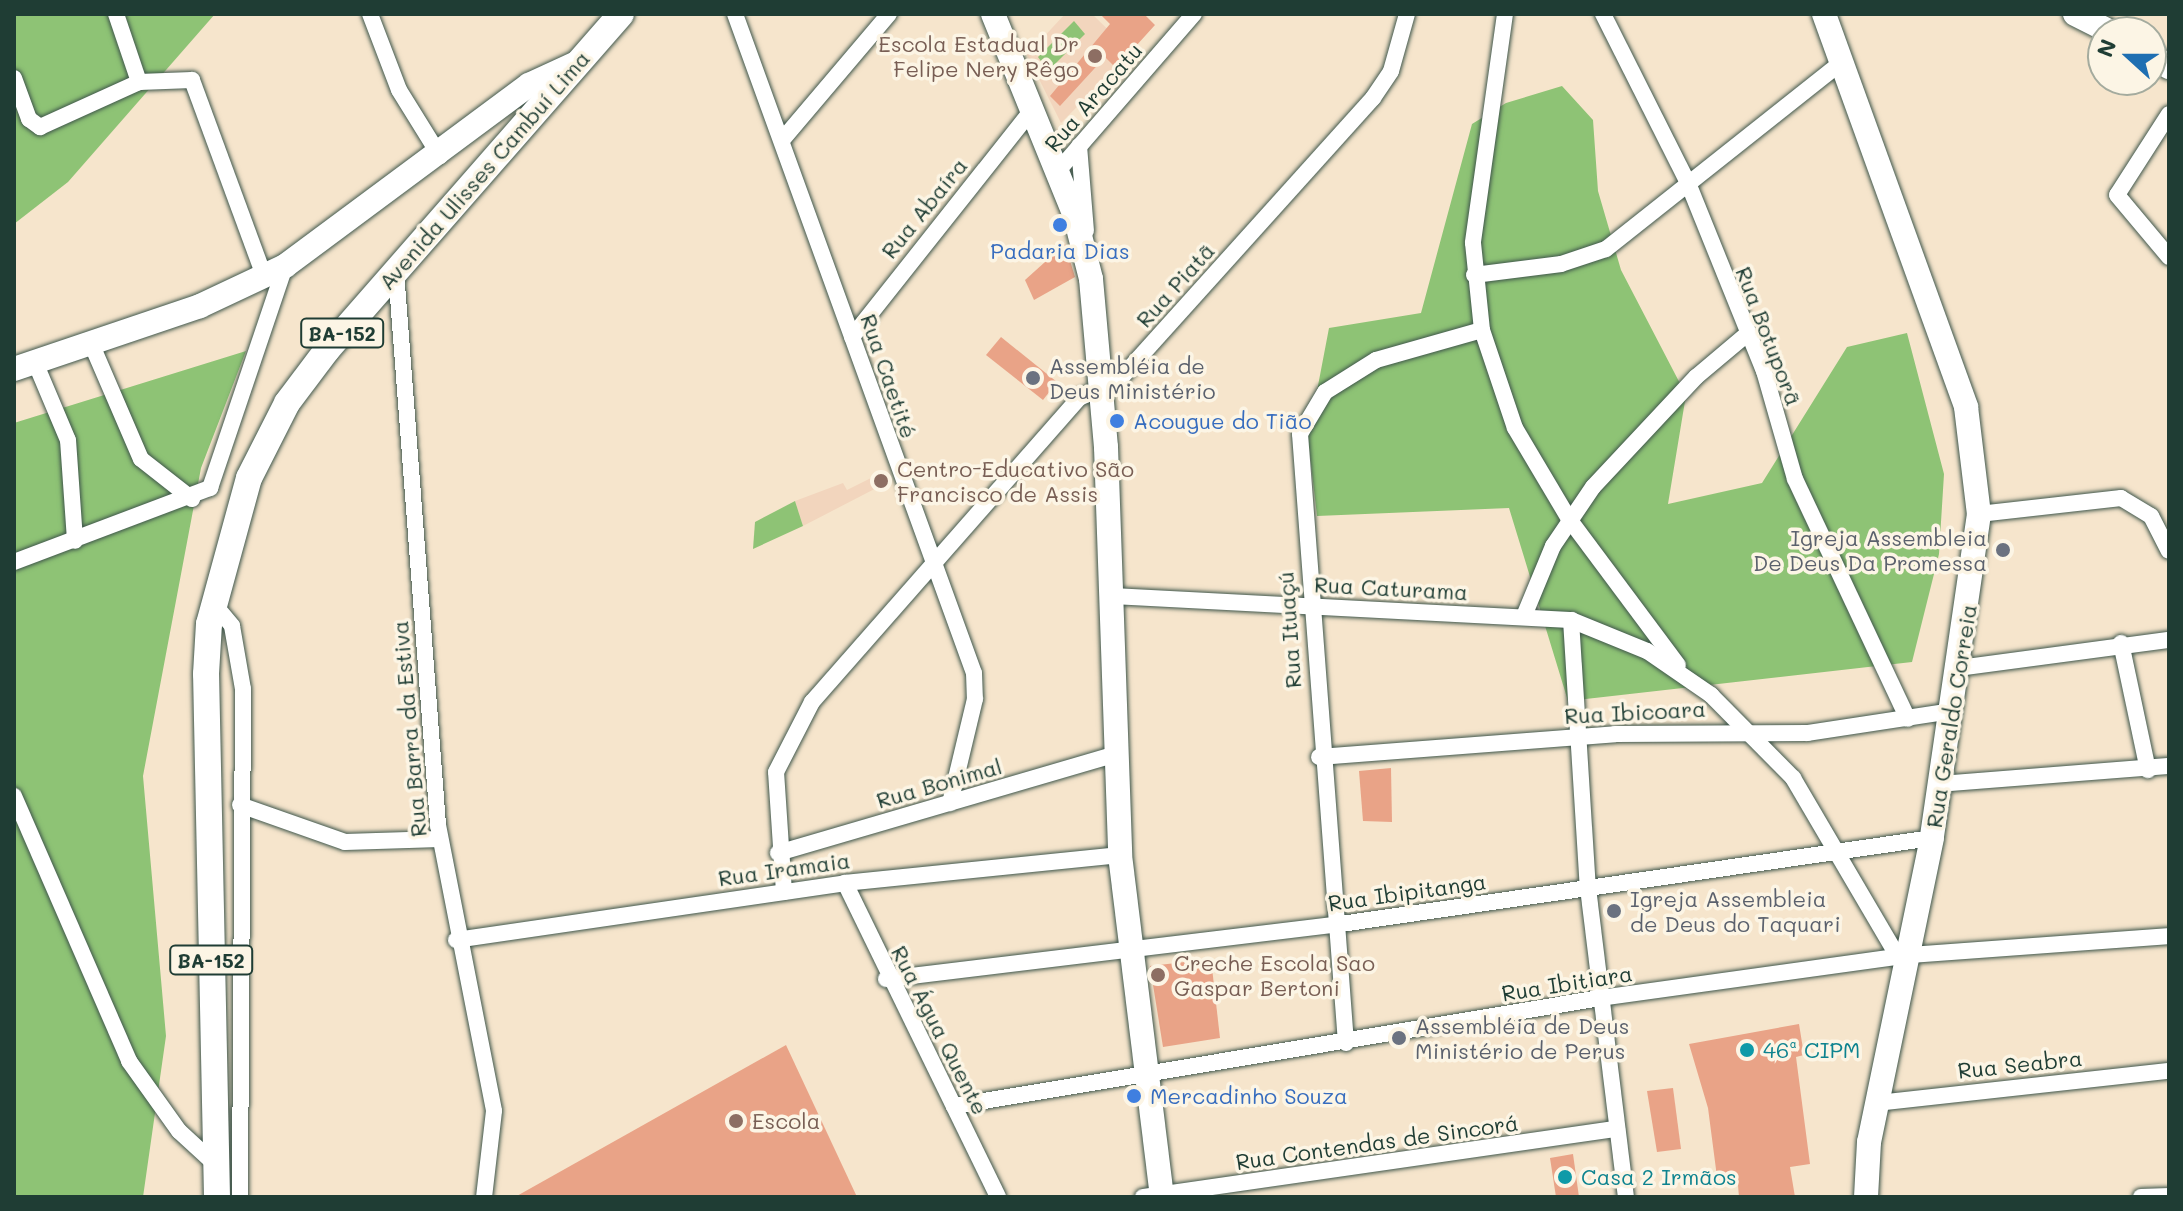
<!DOCTYPE html>
<meta charset="utf-8">
<style>
body{margin:0}
#map{position:relative;width:2183px;height:1211px;overflow:hidden;background:#f6e5cc;font-family:Mali,sans-serif}
div>[style]{position:absolute}
.built>*{inset:0;background:#f2d5bd}
.green>*{inset:0;background:#8ec375}
.building>*{inset:0;background:#e9a387}
.roads{filter:drop-shadow(0 0 2px #3f564b) drop-shadow(0 0 2px #3f564b)}
.street>*{height:16px;margin:-8px;padding:0 8px;transform-origin:8px;border-radius:8px;background:#fff}
.secondary>*{height:24px;margin:-12px;padding:0 12px;transform-origin:12px;border-radius:12px;background:#fff}
.primary>*{height:26px;margin:-13px;padding:0 13px;transform-origin:13px;border-radius:13px;background:#fff}
.dots>*{width:22px;height:22px;translate:-50% -50%;box-sizing:border-box;border:4px solid #fcf5e5;border-radius:50%}
span{translate:-50% -50%;white-space:nowrap;text-align:center;line-height:1.15;-webkit-text-stroke:7px #fcf5e5;paint-order:stroke}
.shield-label span{padding:2px 6px;background:#fcf5e5;border:2px solid;border-radius:6px;-webkit-text-stroke-width:0}
.shield-label{font-size:20px;color:#1f3d34;font-weight:700}
.education-label{font-size:22px;color:#785e54}
.right{translate:-100% -50%;text-align:right}
.left{translate:0 -50%;text-align:left}
.street-label{font-size:22px;color:#1f3d34}
.shop-label{font-size:22px;color:#366cbe}
.worship-label{font-size:22px;color:#5b616d}
.culture-label{font-size:22px;color:#0d838f}
.frame{position:absolute;inset:0;border:16px solid #1f3d34;pointer-events:none}
.north{position:absolute;left:2087px;top:16px;width:80px;height:80px;box-sizing:border-box;background:#fcf5e5;border:2px solid #a4ab9e;border-radius:50%;rotate:291deg;font-size:22px;font-weight:700;line-height:32px;text-align:center;color:#1f3d34}
.north::after{content:'';display:block;margin:auto;width:28px;height:36px;background:#1f6fb2;clip-path:polygon(50% 0,100% 100%,50% 72%,0 100%)}
</style>
<div id="map">
<div class="built">
<i style="clip-path:polygon(1065px 14px,1092px 14px,1131px 52px,1061px 123px,1027px 55px)"></i>
<i style="clip-path:polygon(885px 471px,890px 481px,803px 526px,795px 501px,843px 483px,847px 490px)"></i>
</div>
<div class="green">
<i style="clip-path:polygon(14px 14px,215px 14px,68px 182px,14px 224px)"></i>
<i style="clip-path:polygon(1074px 21px,1085px 34px,1048px 71px,1038px 57px)"></i>
<i style="clip-path:polygon(1562px 86px,1593px 120px,1598px 191px,1621px 270px,1686px 395px,1668px 504px,1762px 483px,1847px 347px,1907px 333px,1944px 474px,1939px 554px,1912px 662px,1568px 701px,1509px 508px,1317px 516px,1308px 438px,1329px 328px,1421px 313px,1472px 124px,1506px 103px)"></i>
<i style="clip-path:polygon(246px 351px,201px 468px,143px 776px,166px 1036px,143px 1197px,14px 1197px,14px 423px)"></i>
<i style="clip-path:polygon(795px 501px,803px 526px,753px 549px,755px 522px)"></i>
</div>
<div class="building">
<i style="clip-path:polygon(1100px 14px,1144px 14px,1155px 25px,1116px 68px,1105px 57px,1060px 106px,1050px 96px,1110px 24px)"></i>
<i style="clip-path:polygon(1065px 244px,1075px 277px,1034px 300px,1025px 280px)"></i>
<i style="clip-path:polygon(1001px 337px,1057px 382px,1043px 400px,986px 355px)"></i>
<i style="clip-path:polygon(1391px 768px,1392px 822px,1363px 821px,1359px 771px)"></i>
<i style="clip-path:polygon(1211px 959px,1220px 1038px,1163px 1047px,1150px 966px)"></i>
<i style="clip-path:polygon(1799px 1024px,1804px 1055px,1796px 1057px,1810px 1164px,1790px 1167px,1795px 1197px,1739px 1197px,1737px 1174px,1717px 1177px,1708px 1108px,1689px 1044px)"></i>
<i style="clip-path:polygon(786px 1045px,857px 1197px,515px 1197px)"></i>
<i style="clip-path:polygon(1673px 1088px,1681px 1149px,1657px 1152px,1647px 1091px)"></i>
<i style="clip-path:polygon(1573px 1154px,1579px 1197px,1556px 1197px,1550px 1158px)"></i>
</div>
<div class="roads">
<div class="street">
<i style="left:116px;top:14px;width:72px;rotate:71.3deg"></i>
<i style="left:370px;top:14px;width:81px;rotate:69.1deg"></i>
<i style="left:399px;top:90px;width:78px;rotate:58.2deg"></i>
<i style="left:735px;top:14px;width:701px;rotate:70.07deg"></i>
<i style="left:974px;top:673px;width:26px;rotate:88deg"></i>
<i style="left:975px;top:699px;width:107px;rotate:103.5deg"></i>
<i style="left:1505px;top:14px;width:231px;rotate:98deg"></i>
<i style="left:1473px;top:243px;width:87px;rotate:84.1deg"></i>
<i style="left:1482px;top:330px;width:103px;rotate:71.4deg"></i>
<i style="left:1515px;top:428px;width:106px;rotate:59.3deg"></i>
<i style="left:1569px;top:519px;width:182px;rotate:53.3deg"></i>
<i style="left:1603px;top:14px;width:189px;rotate:63.3deg"></i>
<i style="left:1688px;top:183px;width:203px;rotate:68deg"></i>
<i style="left:1764px;top:371px;width:112px;rotate:74deg"></i>
<i style="left:1795px;top:479px;width:265px;rotate:64.8deg"></i>
<i style="left:14px;top:78px;width:44px;rotate:69.9deg"></i>
<i style="left:29px;top:119px;width:14px;rotate:36deg"></i>
<i style="left:40px;top:127px;width:109px;rotate:-24.4deg"></i>
<i style="left:139px;top:82px;width:53px;rotate:-2.2deg"></i>
<i style="left:192px;top:80px;width:209px;rotate:69.8deg"></i>
<i style="left:2169px;top:114px;width:96px;rotate:122.7deg"></i>
<i style="left:2117px;top:195px;width:81px;rotate:50deg"></i>
<i style="left:783px;top:139px;width:164px;rotate:-49.7deg"></i>
<i style="left:1079px;top:146px;width:85px;rotate:85.3deg"></i>
<i style="left:1057px;top:172px;width:209px;rotate:-49.1deg"></i>
<i style="left:396px;top:271px;width:556px;rotate:85.66deg"></i>
<i style="left:438px;top:825px;width:291px;rotate:78.9deg"></i>
<i style="left:494px;top:1111px;width:87px;rotate:96.6deg"></i>
<i style="left:1474px;top:275px;width:88px;rotate:-7.2deg"></i>
<i style="left:1561px;top:264px;width:47px;rotate:-18.4deg"></i>
<i style="left:1606px;top:249px;width:303px;rotate:-38.4deg"></i>
<i style="left:852px;top:337px;width:291px;rotate:-51.6deg"></i>
<i style="left:91px;top:343px;width:126px;rotate:66.7deg"></i>
<i style="left:141px;top:459px;width:65px;rotate:38.1deg"></i>
<i style="left:35px;top:362px;width:85px;rotate:67.1deg"></i>
<i style="left:68px;top:440px;width:101px;rotate:86deg"></i>
<i style="left:1979px;top:514px;width:143px;rotate:-6.4deg"></i>
<i style="left:2121px;top:498px;width:35px;rotate:31deg"></i>
<i style="left:2151px;top:516px;width:39px;rotate:63deg"></i>
<i style="left:14px;top:562px;width:210px;rotate:-20.7deg"></i>
<i style="left:210px;top:488px;width:234px;rotate:-71.3deg"></i>
<i style="left:1111px;top:596px;width:461px;rotate:3deg"></i>
<i style="left:1571px;top:620px;width:82px;rotate:22.2deg"></i>
<i style="left:1647px;top:651px;width:78px;rotate:34.5deg"></i>
<i style="left:1711px;top:695px;width:117px;rotate:45.3deg"></i>
<i style="left:1793px;top:778px;width:208px;rotate:59.6deg"></i>
<i style="left:213px;top:603px;width:30px;rotate:50deg"></i>
<i style="left:232px;top:626px;width:64px;rotate:80.1deg"></i>
<i style="left:243px;top:689px;width:508px;rotate:90.34deg"></i>
<i style="left:1524px;top:616px;width:76px;rotate:-67.5deg"></i>
<i style="left:1553px;top:546px;width:71px;rotate:-55.9deg"></i>
<i style="left:1593px;top:487px;width:151px;rotate:-46.9deg"></i>
<i style="left:1696px;top:377px;width:67px;rotate:-40.1deg"></i>
<i style="left:1571px;top:620px;width:269px;rotate:86.4deg"></i>
<i style="left:1588px;top:888px;width:311px;rotate:83deg"></i>
<i style="left:2121px;top:643px;width:130px;rotate:78deg"></i>
<i style="left:1958px;top:668px;width:213px;rotate:-7.6deg"></i>
<i style="left:1319px;top:757px;width:297px;rotate:-4.4deg"></i>
<i style="left:1615px;top:734px;width:193px;rotate:-0.3deg"></i>
<i style="left:1808px;top:733px;width:145px;rotate:-8.7deg"></i>
<i style="left:1939px;top:784px;width:231px;rotate:-4.5deg"></i>
<i style="left:14px;top:796px;width:289px;rotate:66.5deg"></i>
<i style="left:129px;top:1061px;width:86px;rotate:54.5deg"></i>
<i style="left:179px;top:1131px;width:50px;rotate:42.6deg"></i>
<i style="left:240px;top:805px;width:111px;rotate:19.4deg"></i>
<i style="left:345px;top:842px;width:95px;rotate:-1.8deg"></i>
<i style="left:778px;top:853px;width:349px;rotate:-16.3deg"></i>
<i style="left:845px;top:883px;width:349px;rotate:64deg"></i>
<i style="left:784px;top:892px;width:120px;rotate:-93.8deg"></i>
<i style="left:776px;top:772px;width:79px;rotate:-62.8deg"></i>
<i style="left:812px;top:702px;width:405px;rotate:-48.7deg"></i>
<i style="left:1079px;top:398px;width:45px;rotate:-24.9deg"></i>
<i style="left:1120px;top:379px;width:378px;rotate:-48deg"></i>
<i style="left:1373px;top:98px;width:32px;rotate:-56deg"></i>
<i style="left:1391px;top:71px;width:59px;rotate:-74.3deg"></i>
<i style="left:456px;top:940px;width:393px;rotate:-8.3deg"></i>
<i style="left:845px;top:883px;width:276px;rotate:-5.8deg"></i>
<i style="left:886px;top:979px;width:451px;rotate:-6.9deg"></i>
<i style="left:1334px;top:925px;width:604px;rotate:-8.28deg"></i>
<i style="left:1346px;top:1043px;width:611px;rotate:-94.32deg"></i>
<i style="left:1300px;top:434px;width:49px;rotate:-59.2deg"></i>
<i style="left:1325px;top:392px;width:60px;rotate:-32.1deg"></i>
<i style="left:1376px;top:360px;width:110px;rotate:-15.8deg"></i>
<i style="left:1877px;top:1103px;width:294px;rotate:-6.3deg"></i>
<i style="left:954px;top:1106px;width:655px;rotate:-9.49deg"></i>
<i style="left:1600px;top:998px;width:314px;rotate:-7.9deg"></i>
<i style="left:1911px;top:955px;width:259px;rotate:-4.2deg"></i>
<i style="left:1143px;top:1197px;width:479px;rotate:-8.2deg"></i>
<i style="left:2141px;top:1197px;width:28px;rotate:-2deg"></i>
</div>
<div class="secondary">
<i style="left:993px;top:14px;width:218px;rotate:67.9deg"></i>
<i style="left:1075px;top:216px;width:65px;rotate:75.7deg"></i>
<i style="left:1091px;top:279px;width:169px;rotate:84.9deg"></i>
<i style="left:1106px;top:447px;width:408px;rotate:88deg"></i>
<i style="left:1120px;top:855px;width:345px;rotate:83deg"></i>
<i style="left:1824px;top:14px;width:418px;rotate:70.1deg"></i>
<i style="left:1966px;top:407px;width:108px;rotate:83.1deg"></i>
<i style="left:1979px;top:514px;width:327px;rotate:98.3deg"></i>
<i style="left:1932px;top:838px;width:310px;rotate:101.7deg"></i>
<i style="left:1869px;top:1142px;width:55px;rotate:93.1deg"></i>
<i style="left:2075px;top:14px;width:40px;rotate:26.6deg"></i>
<i style="left:2151px;top:55px;width:22px;rotate:34deg"></i>
<i style="left:14px;top:369px;width:196px;rotate:-18.7deg"></i>
<i style="left:200px;top:306px;width:94px;rotate:-25.2deg"></i>
<i style="left:285px;top:266px;width:304px;rotate:-36.6deg"></i>
<i style="left:529px;top:85px;width:55px;rotate:-24.7deg"></i>
</div>
<div class="primary">
<i style="left:217px;top:1197px;width:523px;rotate:-91.2deg"></i>
<i style="left:206px;top:674px;width:50px;rotate:-86.6deg"></i>
<i style="left:209px;top:624px;width:151px;rotate:-74.7deg"></i>
<i style="left:249px;top:478px;width:84px;rotate:-63.1deg"></i>
<i style="left:287px;top:403px;width:66px;rotate:-53deg"></i>
<i style="left:327px;top:350px;width:446px;rotate:-48.8deg"></i>
</div>
</div>
<div class="dots">
<i style="left:1095px;top:56px;background:#8d6e63"></i>
<i style="left:1060px;top:225px;background:#3f7fe0"></i>
<i style="left:1033px;top:378px;background:#6b7280"></i>
<i style="left:1117px;top:421px;background:#3f7fe0"></i>
<i style="left:881px;top:481px;background:#8d6e63"></i>
<i style="left:2003px;top:550px;background:#6b7280"></i>
<i style="left:1614px;top:911px;background:#6b7280"></i>
<i style="left:1158px;top:975px;background:#8d6e63"></i>
<i style="left:1399px;top:1038px;background:#6b7280"></i>
<i style="left:1747px;top:1050px;background:#0f9aa8"></i>
<i style="left:1134px;top:1096px;background:#3f7fe0"></i>
<i style="left:736px;top:1121px;background:#8d6e63"></i>
<i style="left:1565px;top:1177px;background:#0f9aa8"></i>
</div>
<div class="shield-label">
<span style="left:342px;top:333px">BA-152</span>
<span style="left:211px;top:960px">BA-152</span>
</div>
<div class="education-label">
<span class="right" style="left:1079px;top:56px">Escola Estadual Dr<br>Felipe Nery Rêgo</span>
<span class="left" style="left:897px;top:481px">Centro-Educativo São<br>Francisco de Assis</span>
<span class="left" style="left:1174px;top:975px">Creche Escola Sao<br>Gaspar Bertoni</span>
<span class="left" style="left:752px;top:1121px">Escola</span>
</div>
<div class="street-label">
<span style="left:1093px;top:97px;rotate:-49deg">Rua Aracatu</span>
<span style="left:484px;top:170px;rotate:-49deg">Avenida Ulisses Cambuí Lima</span>
<span style="left:924px;top:208px;rotate:-51deg">Rua Abaíra</span>
<span style="left:1175px;top:285px;rotate:-48deg">Rua Piatã</span>
<span style="left:1769px;top:336px;rotate:69deg">Rua Botuporã</span>
<span style="left:889px;top:376px;rotate:71deg">Rua Caetité</span>
<span style="left:1391px;top:588px;rotate:3deg">Rua Caturama</span>
<span style="left:1289px;top:630px;rotate:-94deg">Rua Ituaçú</span>
<span style="left:1635px;top:712px;rotate:-3deg">Rua Ibicoara</span>
<span style="left:1951px;top:716px;rotate:-81deg">Rua Geraldo Correia</span>
<span style="left:409px;top:729px;rotate:-95deg">Rua Barra da Estiva</span>
<span style="left:939px;top:783px;rotate:-16deg">Rua Bonimal</span>
<span style="left:784px;top:869px;rotate:-8deg">Rua Iramaia</span>
<span style="left:1407px;top:892px;rotate:-8deg">Rua Ibipitanga</span>
<span style="left:1567px;top:983px;rotate:-9deg">Rua Ibitiara</span>
<span style="left:940px;top:1030px;rotate:63deg">Rua Água Quente</span>
<span style="left:2020px;top:1064px;rotate:-6deg">Rua Seabra</span>
<span style="left:1377px;top:1142px;rotate:-8deg">Rua Contendas de Sincorá</span>
</div>
<div class="shop-label">
<span style="left:1060px;top:251px">Padaria Dias</span>
<span class="left" style="left:1133px;top:421px">Acougue do Tião</span>
<span class="left" style="left:1150px;top:1096px">Mercadinho Souza</span>
</div>
<div class="worship-label">
<span class="left" style="left:1049px;top:378px">Assembléia de<br>Deus Ministério</span>
<span class="right" style="left:1987px;top:550px">Igreja Assembleia<br>De Deus Da Promessa</span>
<span class="left" style="left:1630px;top:911px">Igreja Assembleia<br>de Deus do Taquari</span>
<span class="left" style="left:1415px;top:1038px">Assembléia de Deus<br>Ministério de Perus</span>
</div>
<div class="culture-label">
<span class="left" style="left:1763px;top:1050px">46ª CIPM</span>
<span class="left" style="left:1581px;top:1177px">Casa 2 Irmãos</span>
</div>
<div class="frame"></div>
<div class="north">N</div>
</div>
